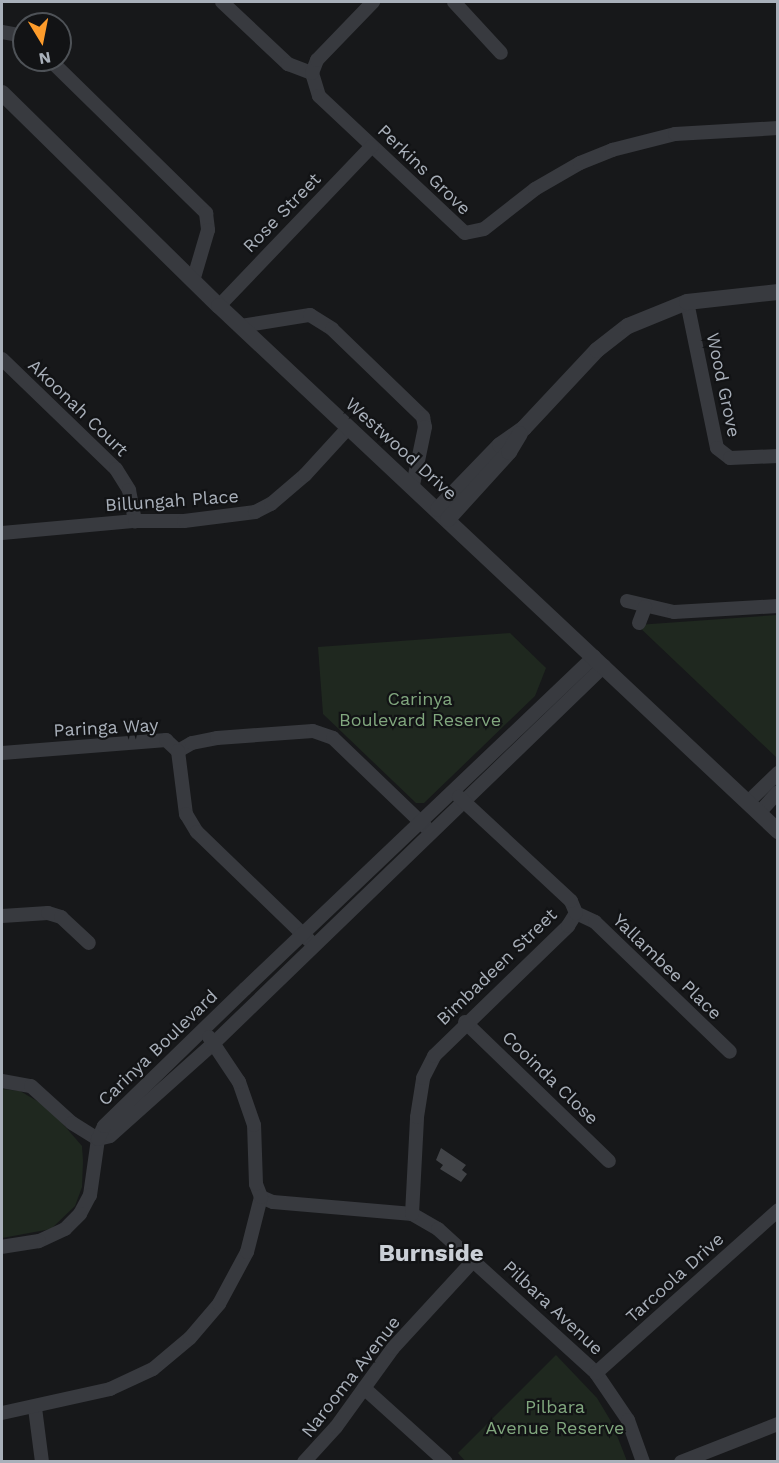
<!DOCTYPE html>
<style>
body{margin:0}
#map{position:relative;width:779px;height:1463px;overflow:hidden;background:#17181a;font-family:"Work Sans",sans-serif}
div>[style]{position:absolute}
.green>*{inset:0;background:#1f281f}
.building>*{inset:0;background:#414347}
.minor>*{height:14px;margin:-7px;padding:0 7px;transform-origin:7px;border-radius:7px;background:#383a3f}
.tertiary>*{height:16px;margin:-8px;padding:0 8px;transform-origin:8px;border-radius:8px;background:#383a3f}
span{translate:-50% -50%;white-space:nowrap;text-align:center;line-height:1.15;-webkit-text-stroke:4.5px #121315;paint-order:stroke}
.street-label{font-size:18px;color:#a9b0ba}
.park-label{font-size:18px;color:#81a77e}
.district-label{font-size:24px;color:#cacfd6;font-weight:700}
.frame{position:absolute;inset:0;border:3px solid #a9b0ba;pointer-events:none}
.north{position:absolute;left:12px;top:12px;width:60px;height:60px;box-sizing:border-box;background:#121315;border:2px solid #4e5257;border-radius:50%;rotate:170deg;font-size:16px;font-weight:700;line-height:24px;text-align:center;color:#a9b0ba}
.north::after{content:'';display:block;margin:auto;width:21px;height:27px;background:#fe9c2b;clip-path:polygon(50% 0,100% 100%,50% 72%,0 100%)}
</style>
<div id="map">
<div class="green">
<i style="clip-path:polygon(777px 615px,777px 758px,637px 625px)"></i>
<i style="clip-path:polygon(510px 633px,546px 668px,535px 696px,424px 803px,416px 803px,323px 714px,318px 647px)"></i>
<i style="clip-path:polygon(2px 1089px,20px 1091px,49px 1108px,82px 1146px,83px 1161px,82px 1187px,75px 1206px,51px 1229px,2px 1238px)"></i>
<i style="clip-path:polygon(556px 1355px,597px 1398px,612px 1423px,627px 1461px,465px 1461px,458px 1453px)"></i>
</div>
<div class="building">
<i style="clip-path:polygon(441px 1148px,466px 1165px,462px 1170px,467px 1174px,461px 1182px,440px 1169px,443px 1165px,436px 1160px)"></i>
</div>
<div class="minor">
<i style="left:222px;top:2px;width:91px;rotate:43.2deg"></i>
<i style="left:288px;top:64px;width:26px;rotate:21deg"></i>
<i style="left:312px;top:73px;width:24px;rotate:73deg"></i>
<i style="left:319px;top:96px;width:200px;rotate:43.2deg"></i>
<i style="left:465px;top:233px;width:19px;rotate:-12deg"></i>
<i style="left:484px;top:229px;width:65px;rotate:-38.1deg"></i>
<i style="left:535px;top:189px;width:52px;rotate:-30deg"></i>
<i style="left:580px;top:163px;width:35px;rotate:-22deg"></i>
<i style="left:612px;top:150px;width:65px;rotate:-14.3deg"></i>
<i style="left:675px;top:134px;width:103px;rotate:-3.3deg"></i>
<i style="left:454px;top:2px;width:69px;rotate:47.3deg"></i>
<i style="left:2px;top:32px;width:22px;rotate:10deg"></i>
<i style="left:50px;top:60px;width:219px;rotate:44.4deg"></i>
<i style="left:206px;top:213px;width:17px;rotate:83deg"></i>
<i style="left:208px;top:230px;width:53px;rotate:106.4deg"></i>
<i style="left:312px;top:73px;width:14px;rotate:-69deg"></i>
<i style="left:317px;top:60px;width:81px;rotate:-46deg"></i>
<i style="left:687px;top:302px;width:149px;rotate:78.4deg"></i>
<i style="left:717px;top:448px;width:16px;rotate:38deg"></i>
<i style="left:730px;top:458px;width:48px;rotate:-2.4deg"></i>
<i style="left:219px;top:306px;width:221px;rotate:-46.3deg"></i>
<i style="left:241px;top:326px;width:70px;rotate:-9.1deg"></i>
<i style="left:310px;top:315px;width:26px;rotate:32deg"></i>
<i style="left:332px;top:329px;width:127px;rotate:44deg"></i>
<i style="left:423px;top:417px;width:10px;rotate:79deg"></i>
<i style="left:425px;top:427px;width:59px;rotate:101.7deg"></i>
<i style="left:2px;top:359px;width:158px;rotate:44deg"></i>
<i style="left:116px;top:469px;width:25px;rotate:58deg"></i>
<i style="left:129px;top:490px;width:32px;rotate:79deg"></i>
<i style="left:2px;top:533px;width:134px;rotate:-5.2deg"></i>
<i style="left:135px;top:521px;width:49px"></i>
<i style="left:184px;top:521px;width:72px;rotate:-7.2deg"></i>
<i style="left:255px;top:512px;width:18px;rotate:-27deg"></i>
<i style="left:271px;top:504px;width:45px;rotate:-40.5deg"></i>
<i style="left:305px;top:475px;width:64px;rotate:-47.5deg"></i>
<i style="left:627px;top:601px;width:48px;rotate:13.2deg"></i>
<i style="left:674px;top:612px;width:104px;rotate:-3.3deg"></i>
<i style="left:639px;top:623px;width:17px;rotate:-69deg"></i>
<i style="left:178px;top:751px;width:16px;rotate:-30deg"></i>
<i style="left:192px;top:743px;width:25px;rotate:-11deg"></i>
<i style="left:217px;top:738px;width:96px;rotate:-4.2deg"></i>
<i style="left:313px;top:731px;width:21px;rotate:19deg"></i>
<i style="left:333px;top:738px;width:130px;rotate:43.8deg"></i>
<i style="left:2px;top:753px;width:165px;rotate:-4.5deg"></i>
<i style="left:166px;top:740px;width:16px;rotate:43deg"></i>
<i style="left:178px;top:751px;width:64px;rotate:82.8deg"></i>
<i style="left:186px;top:814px;width:21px;rotate:59deg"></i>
<i style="left:197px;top:832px;width:156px;rotate:44deg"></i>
<i style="left:748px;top:802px;width:42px;rotate:-44deg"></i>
<i style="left:759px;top:813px;width:28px;rotate:-48deg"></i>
<i style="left:576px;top:913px;width:21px;rotate:25deg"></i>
<i style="left:595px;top:922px;width:187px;rotate:43.9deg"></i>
<i style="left:2px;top:916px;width:46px;rotate:-3.7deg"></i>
<i style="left:48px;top:913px;width:14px;rotate:17deg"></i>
<i style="left:61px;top:917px;width:38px;rotate:43deg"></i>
<i style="left:465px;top:1022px;width:200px;rotate:44deg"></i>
<i style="left:2px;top:1081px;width:29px;rotate:10deg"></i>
<i style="left:31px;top:1086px;width:55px;rotate:42.1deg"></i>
<i style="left:72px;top:1123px;width:31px;rotate:32deg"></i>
<i style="left:98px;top:1139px;width:57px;rotate:98.1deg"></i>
<i style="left:90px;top:1195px;width:21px;rotate:118deg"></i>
<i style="left:80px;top:1214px;width:21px;rotate:135deg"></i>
<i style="left:65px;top:1229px;width:29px;rotate:155deg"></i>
<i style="left:39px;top:1241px;width:37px;rotate:171deg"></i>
<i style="left:98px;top:1139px;width:12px;rotate:-14deg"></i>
<i style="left:110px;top:1136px;width:141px;rotate:-41.8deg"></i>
<i style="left:215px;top:1042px;width:541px;rotate:-44.03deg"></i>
<i style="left:98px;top:1139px;width:14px;rotate:-65deg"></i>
<i style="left:104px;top:1126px;width:197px;rotate:-44.2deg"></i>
<i style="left:245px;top:989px;width:482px;rotate:-43.6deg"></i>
<i style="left:261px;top:1197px;width:13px;rotate:23deg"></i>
<i style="left:273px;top:1202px;width:140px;rotate:4.9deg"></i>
<i style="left:412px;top:1214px;width:30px;rotate:30deg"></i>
<i style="left:438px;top:1229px;width:214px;rotate:42.3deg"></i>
<i style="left:596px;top:1373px;width:57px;rotate:55.8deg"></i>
<i style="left:628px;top:1420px;width:45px;rotate:70.3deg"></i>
<i style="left:412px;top:1214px;width:97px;rotate:-87deg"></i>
<i style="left:417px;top:1117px;width:39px;rotate:-81deg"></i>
<i style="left:423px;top:1078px;width:25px;rotate:-63deg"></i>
<i style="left:434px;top:1056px;width:187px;rotate:-44.1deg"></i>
<i style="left:568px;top:926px;width:15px;rotate:-58deg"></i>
<i style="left:576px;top:913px;width:13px;rotate:-113deg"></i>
<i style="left:571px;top:901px;width:153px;rotate:-137.1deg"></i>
<i style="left:596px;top:1373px;width:244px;rotate:-41.8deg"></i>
<i style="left:364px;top:1388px;width:110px;rotate:42.1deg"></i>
<i style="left:35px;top:1408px;width:54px;rotate:82.6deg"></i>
<i style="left:2px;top:1413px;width:111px;rotate:-12.5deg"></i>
<i style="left:110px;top:1389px;width:47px;rotate:-24.9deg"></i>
<i style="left:153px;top:1369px;width:48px;rotate:-40deg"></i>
<i style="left:190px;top:1338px;width:45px;rotate:-49.5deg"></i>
<i style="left:219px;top:1304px;width:59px;rotate:-61.7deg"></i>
<i style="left:247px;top:1252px;width:57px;rotate:-75.7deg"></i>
<i style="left:261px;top:1197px;width:14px;rotate:-111deg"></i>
<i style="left:256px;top:1184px;width:59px;rotate:-91.9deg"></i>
<i style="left:254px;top:1125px;width:46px;rotate:-109.2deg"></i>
<i style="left:239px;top:1082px;width:54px;rotate:-123.7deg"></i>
<i style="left:304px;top:1462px;width:47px;rotate:-47.6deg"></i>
<i style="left:336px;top:1427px;width:97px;rotate:-54.2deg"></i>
<i style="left:393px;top:1348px;width:120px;rotate:-47.4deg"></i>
<i style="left:681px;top:1462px;width:104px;rotate:-21.4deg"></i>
</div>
<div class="tertiary">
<i style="left:2px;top:93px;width:304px;rotate:44.5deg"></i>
<i style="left:219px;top:306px;width:767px;rotate:43.2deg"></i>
<i style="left:438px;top:509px;width:89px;rotate:-45.9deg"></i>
<i style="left:500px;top:445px;width:29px;rotate:-35deg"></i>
<i style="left:524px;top:428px;width:107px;rotate:-46.9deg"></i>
<i style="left:597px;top:350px;width:39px;rotate:-38deg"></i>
<i style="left:628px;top:326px;width:64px;rotate:-22.1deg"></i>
<i style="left:687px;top:302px;width:92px;rotate:-6.3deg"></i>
<i style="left:448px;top:519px;width:91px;rotate:-47.7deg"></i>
<i style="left:509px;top:452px;width:21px;rotate:-59deg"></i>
</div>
<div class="street-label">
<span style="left:424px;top:170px;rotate:44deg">Perkins Grove</span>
<span style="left:282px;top:213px;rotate:-46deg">Rose Street</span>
<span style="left:723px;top:385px;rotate:78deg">Wood Grove</span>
<span style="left:78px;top:408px;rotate:44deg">Akoonah Court</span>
<span style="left:401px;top:449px;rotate:42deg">Westwood Drive</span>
<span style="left:172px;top:501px;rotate:-4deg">Billungah Place</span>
<span style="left:106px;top:728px;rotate:-3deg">Paringa Way</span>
<span style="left:497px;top:967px;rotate:-44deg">Bimbadeen Street</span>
<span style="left:667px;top:967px;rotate:44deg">Yallambee Place</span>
<span style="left:158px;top:1048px;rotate:-44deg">Carinya Boulevard</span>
<span style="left:550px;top:1078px;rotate:44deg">Cooinda Close</span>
<span style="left:675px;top:1278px;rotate:-42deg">Tarcoola Drive</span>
<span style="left:553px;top:1308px;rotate:43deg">Pilbara Avenue</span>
<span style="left:351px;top:1377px;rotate:-52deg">Narooma Avenue</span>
</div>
<div class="park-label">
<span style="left:420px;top:710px">Carinya<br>Boulevard Reserve</span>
<span style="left:555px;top:1418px">Pilbara<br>Avenue Reserve</span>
</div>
<div class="district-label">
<span style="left:431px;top:1254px">Burnside</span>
</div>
<div class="frame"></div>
<div class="north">N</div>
</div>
